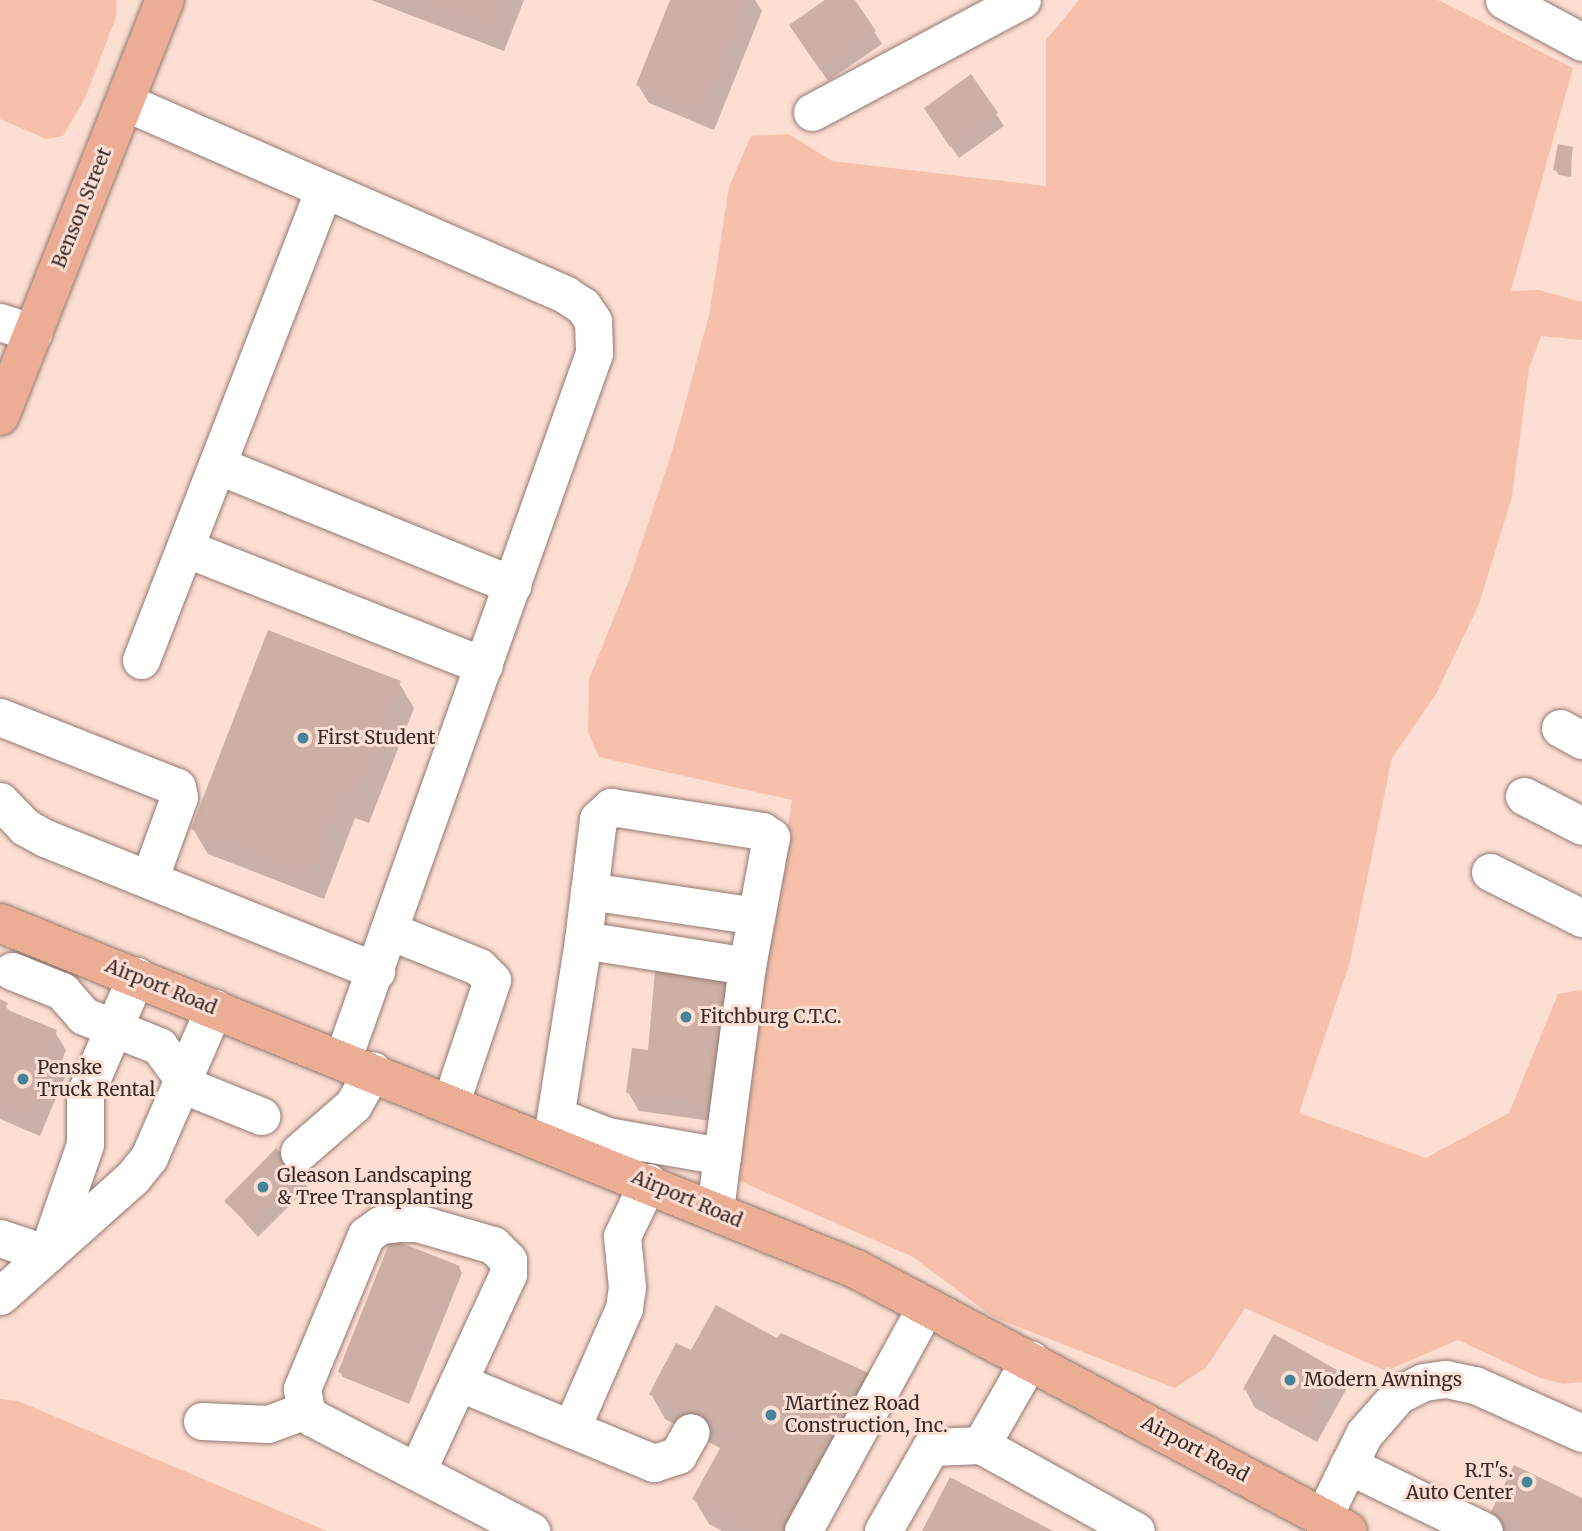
<!DOCTYPE html>
<meta charset="utf-8">
<style>
body{margin:0}
#map{position:relative;width:1582px;height:1531px;overflow:hidden;background:#fcded3;font-family:Merriweather,serif}
div>[style]{position:absolute}
.green>*{inset:0;background:#f6c0ab}
.shadow>*{inset:0;background:#0003}
.building>*{inset:0;background:#ccb0a5}
.roads{filter:drop-shadow(0 0 2px #94796f) drop-shadow(0 0 2px #94796f)}
.minor>*{height:37px;margin:-18.5px;padding:0 18.5px;transform-origin:18.5px;border-radius:18.5px;background:#fff}
.major>*{height:38px;margin:-19px;padding:0 19px;transform-origin:19px;border-radius:19px;background:#ebae95}
.dots>*{width:19px;height:19px;translate:-50% -50%;box-sizing:border-box;border:4px solid #fcded3;border-radius:50%}
span{translate:-50% -50%;white-space:nowrap;text-align:center;line-height:1.15;-webkit-text-stroke:6px #fcded3;paint-order:stroke}
.street-label{font-size:19px;color:#372b27}
.poi-label{font-size:19px;color:#372b27}
.left{translate:0 -50%;text-align:left}
.right{translate:-100% -50%;text-align:right}
</style>
<div id="map">
<div class="green">
<i style="clip-path:polygon(0 0,117px 0,116px 17px,86px 96px,63px 136px,46px 139px,0 119px)"></i>
<i style="clip-path:polygon(1079px 0,1438px 0,1573px 68px,1511px 291px,1539px 290px,1582px 302px,1582px 340px,1541px 336px,1529px 369px,1512px 497px,1479px 604px,1436px 694px,1392px 758px,1350px 962px,1299px 1113px,1426px 1158px,1509px 1113px,1558px 994px,1582px 990px,1582px 1382px,1563px 1384px,1540px 1378px,1458px 1340px,1386px 1371px,1245px 1308px,1206px 1368px,1175px 1388px,993px 1317px,913px 1257px,733px 1178px,792px 800px,599px 757px,588px 732px,589px 679px,630px 578px,672px 452px,709px 315px,729px 187px,751px 136px,789px 134px,832px 161px,1046px 186px,1046px 40px)"></i>
<i style="clip-path:polygon(0 1399px,18px 1401px,327px 1531px,0 1531px)"></i>
</div>
<div class="shadow">
<i style="clip-path:polygon(371px 0,524px 0,504px 51px)"></i>
<i style="clip-path:polygon(672px 0,755px 0,762px 11px,714px 130px,649px 103px,638px 85px)"></i>
<i style="clip-path:polygon(828px 0,853px 0,882px 44px,828px 81px,798px 37px)"></i>
<i style="clip-path:polygon(971px 77px,1004px 126px,959px 158px,933px 120px)"></i>
<i style="clip-path:polygon(1572px 148px,1571px 177px,1559px 175px,1555px 170px)"></i>
<i style="clip-path:polygon(399px 683px,414px 708px,369px 823px,355px 818px,324px 899px,208px 854px,193px 829px)"></i>
<i style="clip-path:polygon(726px 972px,736px 991px,719px 1122px,639px 1111px,628px 1092px,649px 1052px)"></i>
<i style="clip-path:polygon(0 1001px,12px 1013px,55px 1032px,66px 1050px,61px 1063px,67px 1072px,40px 1136px,0 1119px)"></i>
<i style="clip-path:polygon(276px 1150px,308px 1187px,258px 1237px,226px 1201px)"></i>
<i style="clip-path:polygon(459px 1267px,462px 1273px,409px 1404px,343px 1377px,340px 1372px)"></i>
<i style="clip-path:polygon(692px 1353px,818px 1531px,722px 1531px,709px 1524px,694px 1499px,722px 1449px,665px 1419px,651px 1394px)"></i>
<i style="clip-path:polygon(1336px 1372px,1346px 1390px,1317px 1442px,1255px 1408px,1245px 1389px)"></i>
<i style="clip-path:polygon(1582px 1500px,1582px 1531px,1502px 1531px,1492px 1514px)"></i>
</div>
<div class="building">
<i style="clip-path:polygon(419px 0,501px 0,490px 27px)"></i>
<i style="clip-path:polygon(670px 0,748px 0,703px 112px,636px 85px)"></i>
<i style="clip-path:polygon(825px 0,855px 0,876px 31px,820px 70px,789px 25px)"></i>
<i style="clip-path:polygon(971px 74px,998px 113px,950px 147px,924px 108px)"></i>
<i style="clip-path:polygon(1558px 144px,1573px 147px,1569px 172px,1553px 170px)"></i>
<i style="clip-path:polygon(268px 630px,401px 681px,355px 799px,341px 794px,310px 875px,191px 829px)"></i>
<i style="clip-path:polygon(656px 960px,727px 970px,709px 1104px,626px 1093px,632px 1048px,648px 1050px)"></i>
<i style="clip-path:polygon(0 999px,8px 1003px,5px 1009px,57px 1030px,49px 1049px,57px 1052px,30px 1118px,0 1106px)"></i>
<i style="clip-path:polygon(276px 1148px,302px 1173px,250px 1226px,224px 1201px)"></i>
<i style="clip-path:polygon(391px 1239px,460px 1266px,406px 1400px,338px 1372px)"></i>
<i style="clip-path:polygon(716px 1305px,777px 1338px,781px 1333px,875px 1376px,791px 1531px,751px 1531px,692px 1499px,727px 1436px,649px 1394px,676px 1343px,691px 1350px)"></i>
<i style="clip-path:polygon(1274px 1334px,1337px 1370px,1306px 1425px,1243px 1389px)"></i>
<i style="clip-path:polygon(1514px 1465px,1582px 1498px,1582px 1531px,1525px 1531px,1490px 1514px)"></i>
<i style="clip-path:polygon(950px 1477px,1053px 1531px,922px 1531px)"></i>
</div>
<div class="roads">
<div class="minor">
<i style="left:1504px;top:0;width:89px;rotate:28.3deg"></i>
<i style="left:125px;top:102px;width:481px;rotate:23.6deg"></i>
<i style="left:566px;top:295px;width:20px;rotate:33deg"></i>
<i style="left:583px;top:306px;width:18px;rotate:56deg"></i>
<i style="left:593px;top:321px;width:32px;rotate:88deg"></i>
<i style="left:594px;top:353px;width:748px;rotate:109.6deg"></i>
<i style="left:812px;top:112px;width:238px;rotate:-28.1deg"></i>
<i style="left:0;top:322px;width:35px;rotate:18deg"></i>
<i style="left:217px;top:465px;width:319px;rotate:22.1deg"></i>
<i style="left:185px;top:548px;width:321px;rotate:21.5deg"></i>
<i style="left:141px;top:660px;width:505px;rotate:-68.77deg"></i>
<i style="left:0;top:717px;width:190px;rotate:21.6deg"></i>
<i style="left:177px;top:787px;width:10px;rotate:79deg"></i>
<i style="left:179px;top:797px;width:88px;rotate:109.9deg"></i>
<i style="left:1560px;top:728px;width:25px;rotate:29deg"></i>
<i style="left:1524px;top:796px;width:65px;rotate:27.3deg"></i>
<i style="left:0;top:801px;width:36px;rotate:46deg"></i>
<i style="left:25px;top:827px;width:23px;rotate:29deg"></i>
<i style="left:45px;top:838px;width:357px;rotate:21.9deg"></i>
<i style="left:1490px;top:872px;width:103px;rotate:26.6deg"></i>
<i style="left:589px;top:891px;width:169px;rotate:8.5deg"></i>
<i style="left:390px;top:931px;width:96px;rotate:22deg"></i>
<i style="left:479px;top:967px;width:18px;rotate:45deg"></i>
<i style="left:492px;top:980px;width:129px;rotate:108.6deg"></i>
<i style="left:583px;top:940px;width:122px;rotate:-82.9deg"></i>
<i style="left:598px;top:819px;width:18px;rotate:-43deg"></i>
<i style="left:611px;top:807px;width:153px;rotate:9deg"></i>
<i style="left:762px;top:831px;width:11px;rotate:34deg"></i>
<i style="left:771px;top:837px;width:131px;rotate:100.5deg"></i>
<i style="left:12px;top:971px;width:54px;rotate:21.8deg"></i>
<i style="left:62px;top:991px;width:33px;rotate:49deg"></i>
<i style="left:84px;top:1016px;width:81px;rotate:21.8deg"></i>
<i style="left:159px;top:1046px;width:51px;rotate:53.8deg"></i>
<i style="left:189px;top:1087px;width:78px;rotate:21.9deg"></i>
<i style="left:556px;top:1116px;width:55px;rotate:21.4deg"></i>
<i style="left:607px;top:1136px;width:117px;rotate:9.9deg"></i>
<i style="left:551px;top:1143px;width:206px;rotate:-81deg"></i>
<i style="left:583px;top:940px;width:166px;rotate:9deg"></i>
<i style="left:747px;top:966px;width:246px;rotate:97.5deg"></i>
<i style="left:299px;top:1152px;width:72px;rotate:-41deg"></i>
<i style="left:353px;top:1105px;width:40px;rotate:-60.3deg"></i>
<i style="left:0;top:1238px;width:50px;rotate:18.8deg"></i>
<i style="left:47px;top:1254px;width:116px;rotate:-70.9deg"></i>
<i style="left:85px;top:1144px;width:50px;rotate:-90deg"></i>
<i style="left:85px;top:1094px;width:129px;rotate:-66.6deg"></i>
<i style="left:0;top:1296px;width:178px;rotate:-41.8deg"></i>
<i style="left:133px;top:1177px;width:26px;rotate:-51deg"></i>
<i style="left:149px;top:1157px;width:163px;rotate:-66.4deg"></i>
<i style="left:1030px;top:1359px;width:99px;rotate:119.7deg"></i>
<i style="left:981px;top:1445px;width:177px;rotate:29deg"></i>
<i style="left:458px;top:1382px;width:212px;rotate:22.5deg"></i>
<i style="left:654px;top:1463px;width:25px;rotate:-18deg"></i>
<i style="left:678px;top:1455px;width:26px;rotate:-61deg"></i>
<i style="left:202px;top:1421px;width:66px;rotate:2.6deg"></i>
<i style="left:268px;top:1424px;width:40px;rotate:-20.2deg"></i>
<i style="left:571px;top:1429px;width:132px;rotate:-66.3deg"></i>
<i style="left:624px;top:1308px;width:21px;rotate:-82deg"></i>
<i style="left:627px;top:1287px;width:51px;rotate:-95.6deg"></i>
<i style="left:622px;top:1236px;width:60px;rotate:-64.3deg"></i>
<i style="left:1348px;top:1465px;width:151px;rotate:25.9deg"></i>
<i style="left:417px;top:1471px;width:217px;rotate:-65.2deg"></i>
<i style="left:508px;top:1274px;width:14px;rotate:-90deg"></i>
<i style="left:508px;top:1260px;width:21px;rotate:-135deg"></i>
<i style="left:493px;top:1245px;width:79px;rotate:-163.9deg"></i>
<i style="left:417px;top:1223px;width:18px;rotate:180deg"></i>
<i style="left:399px;top:1223px;width:19px;rotate:174deg"></i>
<i style="left:380px;top:1225px;width:17px;rotate:144deg"></i>
<i style="left:366px;top:1235px;width:167px;rotate:112.6deg"></i>
<i style="left:302px;top:1389px;width:21px;rotate:79deg"></i>
<i style="left:306px;top:1410px;width:11px;rotate:49deg"></i>
<i style="left:313px;top:1418px;width:246px;rotate:27.4deg"></i>
<i style="left:1323px;top:1517px;width:93px;rotate:-63.7deg"></i>
<i style="left:1364px;top:1434px;width:52px;rotate:-48.9deg"></i>
<i style="left:1398px;top:1395px;width:29px;rotate:-27deg"></i>
<i style="left:1424px;top:1382px;width:22px;rotate:-8deg"></i>
<i style="left:1446px;top:1379px;width:30px;rotate:12deg"></i>
<i style="left:1475px;top:1385px;width:117px;rotate:24.2deg"></i>
<i style="left:803px;top:1531px;width:256px;rotate:-61.3deg"></i>
<i style="left:883px;top:1531px;width:97px;rotate:-60.3deg"></i>
<i style="left:931px;top:1447px;width:50px;rotate:-2.3deg"></i>
</div>
<div class="major">
<i style="left:0;top:416px;width:448px;rotate:-68.4deg"></i>
<i style="left:0;top:923px;width:923px;rotate:22.01deg"></i>
<i style="left:856px;top:1269px;width:557px;rotate:28.04deg"></i>
</div>
</div>
<div class="dots">
<i style="left:303px;top:738px;background:#458499"></i>
<i style="left:686px;top:1017px;background:#458499"></i>
<i style="left:23px;top:1079px;background:#458499"></i>
<i style="left:263px;top:1187px;background:#458499"></i>
<i style="left:1290px;top:1380px;background:#458499"></i>
<i style="left:771px;top:1415px;background:#458499"></i>
<i style="left:1527px;top:1482px;background:#458499"></i>
</div>
<div class="street-label">
<span style="left:82px;top:208px;rotate:-68deg">Benson Street</span>
<span style="left:161px;top:987px;rotate:22deg">Airport Road</span>
<span style="left:687px;top:1199px;rotate:23deg">Airport Road</span>
<span style="left:1195px;top:1449px;rotate:28deg">Airport Road</span>
</div>
<div class="poi-label">
<span class="left" style="left:317px;top:738px">First Student</span>
<span class="left" style="left:700px;top:1017px">Fitchburg C.T.C.</span>
<span class="left" style="left:37px;top:1079px">Penske<br>Truck Rental</span>
<span class="left" style="left:277px;top:1187px">Gleason Landscaping<br>&amp; Tree Transplanting</span>
<span class="left" style="left:1304px;top:1380px">Modern Awnings</span>
<span class="left" style="left:785px;top:1415px">Martínez Road<br>Construction, Inc.</span>
<span class="right" style="left:1513px;top:1482px">R.T's.<br>Auto Center</span>
</div>
</div>
